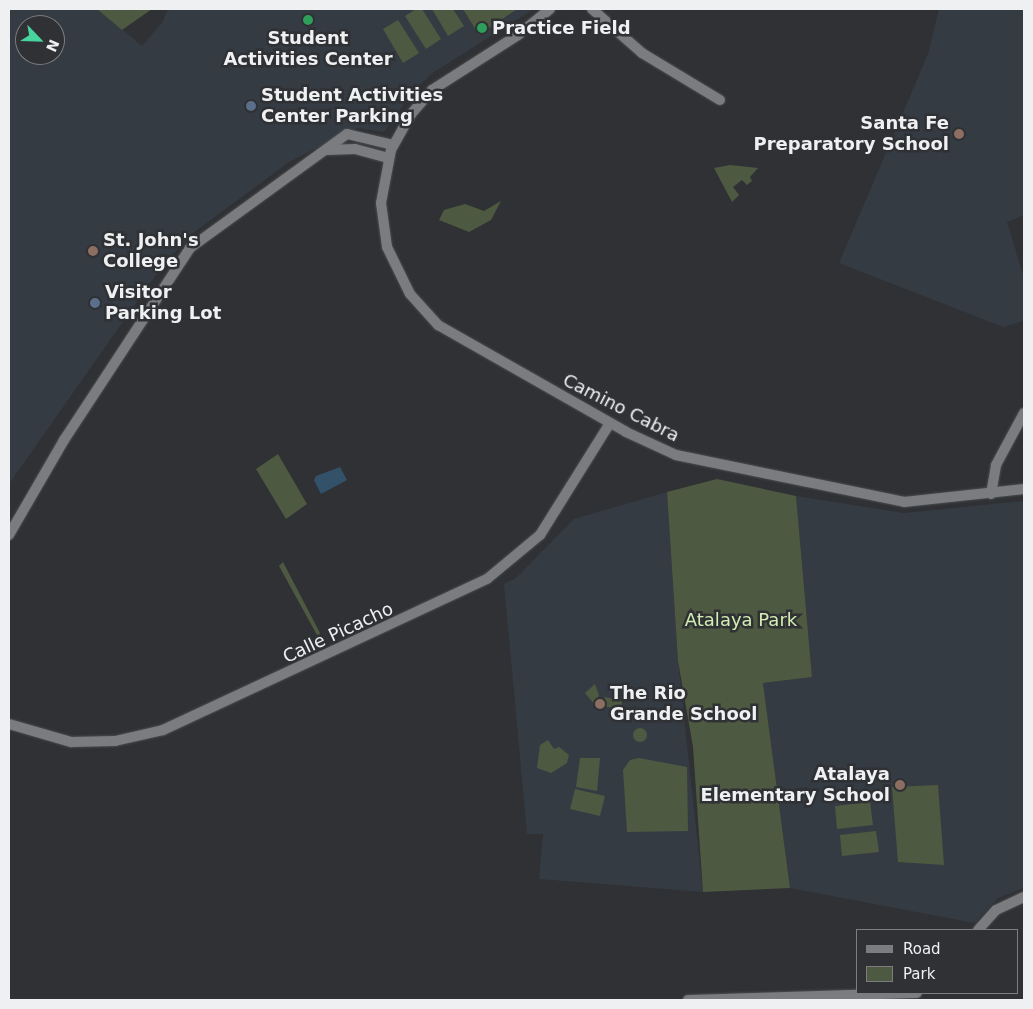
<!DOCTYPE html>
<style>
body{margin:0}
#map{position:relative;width:1033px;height:1009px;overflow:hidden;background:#2f3134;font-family:"DejaVu Sans",sans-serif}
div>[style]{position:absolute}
.built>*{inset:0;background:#353b43}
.green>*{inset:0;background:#4e5941}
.round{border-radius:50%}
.water>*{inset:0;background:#34516a}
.roads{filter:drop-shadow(0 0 1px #4b4d4f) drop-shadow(0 0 1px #4b4d4f)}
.street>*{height:10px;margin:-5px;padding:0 5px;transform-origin:5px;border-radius:5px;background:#7a7c80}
.dots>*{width:14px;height:14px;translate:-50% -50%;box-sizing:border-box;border:2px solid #2f3134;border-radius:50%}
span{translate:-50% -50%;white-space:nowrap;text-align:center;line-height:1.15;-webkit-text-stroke:5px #2f3134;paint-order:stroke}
.poi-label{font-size:18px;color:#eef0f2;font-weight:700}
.left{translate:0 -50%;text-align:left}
.right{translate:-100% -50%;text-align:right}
.street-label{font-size:18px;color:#eef0f2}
.park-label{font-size:18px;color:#d2eeb2}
.frame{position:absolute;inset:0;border:10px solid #eef0f2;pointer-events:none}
.legend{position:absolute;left:856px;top:929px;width:162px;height:65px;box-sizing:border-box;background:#2f3134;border:1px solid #7b7d80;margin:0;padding:6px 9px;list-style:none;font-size:15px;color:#eef0f2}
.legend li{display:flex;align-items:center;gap:10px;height:25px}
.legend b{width:25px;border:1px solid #7b7d80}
.north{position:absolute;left:15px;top:15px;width:50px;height:50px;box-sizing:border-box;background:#2f3134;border:1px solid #7b7d80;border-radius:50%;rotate:114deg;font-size:14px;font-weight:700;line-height:20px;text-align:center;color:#eef0f2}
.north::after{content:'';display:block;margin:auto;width:18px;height:22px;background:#47d49e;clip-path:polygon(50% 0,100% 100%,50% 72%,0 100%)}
</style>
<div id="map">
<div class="built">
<i style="clip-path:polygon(evenodd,9px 9px,97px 9px,142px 46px,162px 23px,168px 9px,534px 9px,434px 72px,413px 91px,384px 132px,357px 128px,289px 162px,193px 233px,160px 269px,9px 484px,9px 9px,25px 25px,55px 25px,55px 55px,25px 55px,25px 25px)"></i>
<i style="clip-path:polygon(939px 9px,1024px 9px,1024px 215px,1007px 222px,1024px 278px,1024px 321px,1003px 327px,839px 263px,928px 54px)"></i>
<i style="clip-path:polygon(667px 492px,678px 661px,703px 892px,539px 879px,543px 834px,527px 834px,504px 584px,516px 578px,574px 519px)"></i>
<i style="clip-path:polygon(796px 496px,904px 513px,1024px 501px,1024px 888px,998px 898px,974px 923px,790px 888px,763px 683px,812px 677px)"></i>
</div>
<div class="green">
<i style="clip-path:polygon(97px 9px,152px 9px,122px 30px)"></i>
<i style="clip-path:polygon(416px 9px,422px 9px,441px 39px,426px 49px,405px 16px)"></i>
<i style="clip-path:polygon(432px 9px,453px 9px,464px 26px,448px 36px)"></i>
<i style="clip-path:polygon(463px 9px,517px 9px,479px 35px)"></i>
<i style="clip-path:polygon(398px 20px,419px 53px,403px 63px,383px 29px)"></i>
<i style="clip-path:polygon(730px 165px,758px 168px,750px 177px,752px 181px,747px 185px,742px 180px,733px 187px,739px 195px,732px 202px,714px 168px)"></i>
<i style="clip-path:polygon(501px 201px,491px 220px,469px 232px,439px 220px,444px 210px,465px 204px,484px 211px)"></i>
<i style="clip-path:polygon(278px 454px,307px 504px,286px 519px,256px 469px)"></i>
<i style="clip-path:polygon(717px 479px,796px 496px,812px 677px,763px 683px,790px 888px,703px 892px,693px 747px,678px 661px,667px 492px)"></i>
<i style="clip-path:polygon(283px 562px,320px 633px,318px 637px,279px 566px)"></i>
<i style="clip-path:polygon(595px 684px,599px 695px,595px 705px,585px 693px)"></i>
<i style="clip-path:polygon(605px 697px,622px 701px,621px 710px,599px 705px)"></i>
<i class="round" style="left:633px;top:728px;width:14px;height:14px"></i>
<i style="clip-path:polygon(548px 740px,554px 749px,559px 747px,569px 755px,567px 763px,551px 773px,537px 768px,540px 745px)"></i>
<i style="clip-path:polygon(580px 758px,600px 758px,597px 791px,576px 787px)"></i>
<i style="clip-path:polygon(639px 758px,687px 767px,688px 831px,627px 832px,623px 770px,630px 760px)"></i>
<i style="clip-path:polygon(938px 785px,944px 865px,898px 862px,892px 787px)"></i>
<i style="clip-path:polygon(575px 789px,605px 796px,600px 816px,570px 809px)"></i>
<i style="clip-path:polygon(870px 802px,873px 825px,837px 829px,835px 806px)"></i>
<i style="clip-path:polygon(876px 831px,879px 852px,842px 856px,840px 835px)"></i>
</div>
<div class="water">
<i style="clip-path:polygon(340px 467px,347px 480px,321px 494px,314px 480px,316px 476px)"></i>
</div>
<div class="roads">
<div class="street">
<i style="left:550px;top:9px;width:41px;rotate:140.9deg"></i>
<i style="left:518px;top:35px;width:102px;rotate:147.4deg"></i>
<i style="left:432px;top:90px;width:32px;rotate:131deg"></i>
<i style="left:411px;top:114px;width:41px;rotate:119.1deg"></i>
<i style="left:391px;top:150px;width:54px;rotate:100.7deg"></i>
<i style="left:381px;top:203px;width:44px;rotate:82.2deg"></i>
<i style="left:387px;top:247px;width:52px;rotate:63.9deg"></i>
<i style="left:410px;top:294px;width:42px;rotate:47.9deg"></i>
<i style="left:438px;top:325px;width:216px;rotate:29.6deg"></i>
<i style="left:626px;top:432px;width:55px;rotate:24.7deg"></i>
<i style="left:676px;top:455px;width:233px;rotate:11.6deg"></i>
<i style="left:904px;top:502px;width:121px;rotate:-6.2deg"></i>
<i style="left:592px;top:9px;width:67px;rotate:41.3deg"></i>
<i style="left:642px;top:53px;width:91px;rotate:31.1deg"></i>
<i style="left:327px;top:150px;width:28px;rotate:-2deg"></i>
<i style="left:355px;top:149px;width:34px;rotate:15deg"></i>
<i style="left:991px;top:494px;width:29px;rotate:-80deg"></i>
<i style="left:996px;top:465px;width:59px;rotate:-61.7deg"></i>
<i style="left:9px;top:535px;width:110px;rotate:-59.9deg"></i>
<i style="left:64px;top:440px;width:230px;rotate:-56.7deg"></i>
<i style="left:190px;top:248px;width:194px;rotate:-36deg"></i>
<i style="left:347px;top:134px;width:47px;rotate:13.4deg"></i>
<i style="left:9px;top:724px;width:65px;rotate:16.2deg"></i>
<i style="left:71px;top:742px;width:44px;rotate:-1.3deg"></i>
<i style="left:115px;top:741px;width:49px;rotate:-12.9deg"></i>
<i style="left:163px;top:730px;width:357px;rotate:-25deg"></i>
<i style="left:487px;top:579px;width:69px;rotate:-39.7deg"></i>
<i style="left:540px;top:535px;width:132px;rotate:-58deg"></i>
<i style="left:978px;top:930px;width:27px;rotate:-48deg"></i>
<i style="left:996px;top:910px;width:31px;rotate:-25deg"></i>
<i style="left:688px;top:1000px;width:229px;rotate:-1.8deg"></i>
</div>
</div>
<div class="dots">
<i style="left:308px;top:20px;background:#2e9e5b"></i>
<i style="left:482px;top:28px;background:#2e9e5b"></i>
<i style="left:251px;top:106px;background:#5c6f8a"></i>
<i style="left:959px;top:134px;background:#8d6e63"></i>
<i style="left:93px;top:251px;background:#8d6e63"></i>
<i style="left:95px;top:303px;background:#5c6f8a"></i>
<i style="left:600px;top:704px;background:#8d6e63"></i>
<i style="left:900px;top:785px;background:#8d6e63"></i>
</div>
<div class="poi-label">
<span class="left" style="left:492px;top:28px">Practice Field</span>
<span style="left:308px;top:49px">Student<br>Activities Center</span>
<span class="left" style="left:261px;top:106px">Student Activities<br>Center Parking</span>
<span class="right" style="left:949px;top:134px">Santa Fe<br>Preparatory School</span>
<span class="left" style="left:103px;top:251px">St. John's<br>College</span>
<span class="left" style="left:105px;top:303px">Visitor<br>Parking Lot</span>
<span class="left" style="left:610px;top:704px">The Rio<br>Grande School</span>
<span class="right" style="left:890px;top:785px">Atalaya<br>Elementary School</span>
</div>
<div class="street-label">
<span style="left:621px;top:408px;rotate:27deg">Camino Cabra</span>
<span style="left:338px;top:633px;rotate:-25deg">Calle Picacho</span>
</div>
<div class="park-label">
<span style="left:741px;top:620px">Atalaya Park</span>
</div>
<div class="frame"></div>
<ul class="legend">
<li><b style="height:6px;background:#7a7c80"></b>Road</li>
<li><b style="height:14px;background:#4e5941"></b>Park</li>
</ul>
<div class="north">N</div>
</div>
